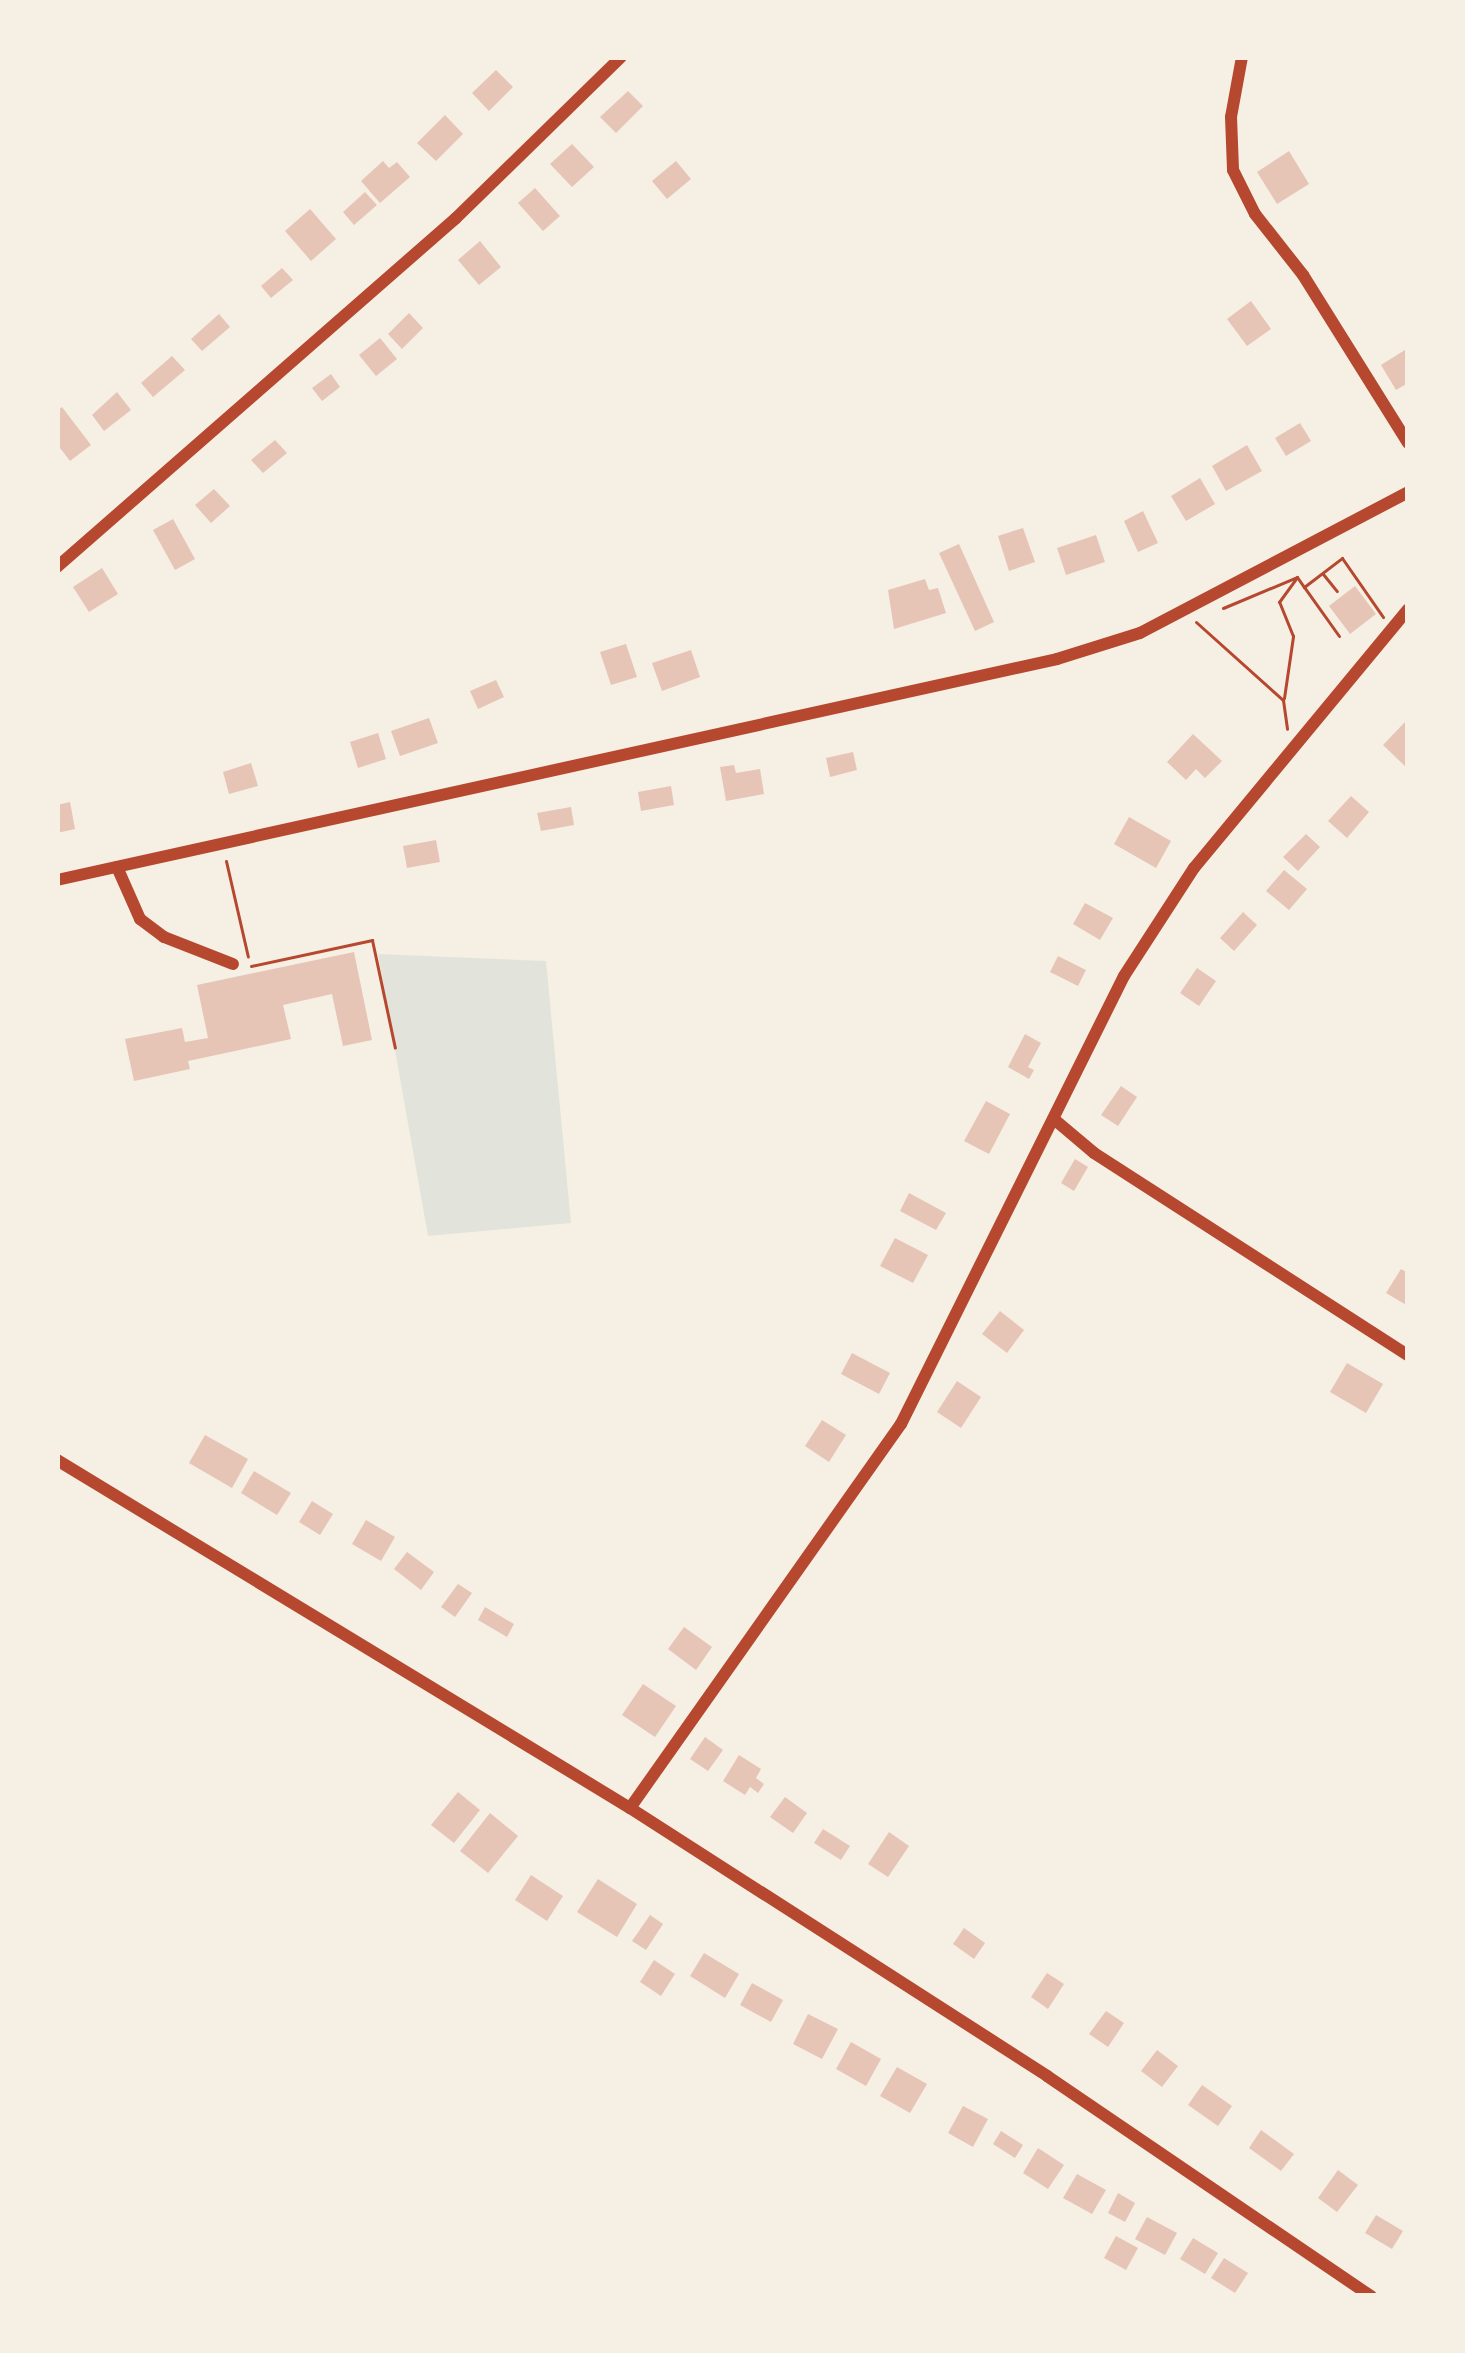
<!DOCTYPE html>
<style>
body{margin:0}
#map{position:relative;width:1465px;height:2353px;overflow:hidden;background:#f6efe4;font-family:Roboto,sans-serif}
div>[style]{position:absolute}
.green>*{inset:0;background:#e2e4dc}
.building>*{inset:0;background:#e6c5b7}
.path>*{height:3px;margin:-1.5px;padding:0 1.5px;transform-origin:1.5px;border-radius:1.5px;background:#b5482f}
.minor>*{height:12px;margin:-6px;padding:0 6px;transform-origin:6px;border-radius:6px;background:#b5482f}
span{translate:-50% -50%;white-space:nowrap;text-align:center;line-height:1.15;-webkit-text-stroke:12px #f6efe4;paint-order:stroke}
.frame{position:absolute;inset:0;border:60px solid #f6efe4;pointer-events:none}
</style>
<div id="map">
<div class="green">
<i style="clip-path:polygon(378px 954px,546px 961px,571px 1223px,428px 1236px)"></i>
</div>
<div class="building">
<i style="clip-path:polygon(496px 70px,513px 87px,489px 111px,472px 93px)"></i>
<i style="clip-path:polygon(628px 91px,643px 106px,616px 133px,600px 117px)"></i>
<i style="clip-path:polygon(445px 115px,463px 134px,436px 161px,417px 143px)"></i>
<i style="clip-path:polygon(572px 144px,594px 167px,572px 187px,550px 164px)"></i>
<i style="clip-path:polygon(1289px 151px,1309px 184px,1277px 204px,1257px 172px)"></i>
<i style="clip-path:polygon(383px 161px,389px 168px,397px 162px,410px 177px,380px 203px,361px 181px)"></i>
<i style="clip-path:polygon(676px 161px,691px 179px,667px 199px,652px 181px)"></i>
<i style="clip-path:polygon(535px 188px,560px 216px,543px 231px,518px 203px)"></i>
<i style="clip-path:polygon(365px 192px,377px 205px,354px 225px,343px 212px)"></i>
<i style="clip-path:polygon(310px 209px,336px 239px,311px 261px,285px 231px)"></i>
<i style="clip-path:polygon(480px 241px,501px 267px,479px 285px,458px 260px)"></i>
<i style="clip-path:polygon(282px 268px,293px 280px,271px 298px,261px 286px)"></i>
<i style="clip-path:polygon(1251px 301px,1271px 329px,1247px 346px,1227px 319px)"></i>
<i style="clip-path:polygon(409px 313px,423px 328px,402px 349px,388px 334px)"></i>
<i style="clip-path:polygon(219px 314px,230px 327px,202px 351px,191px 339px)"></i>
<i style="clip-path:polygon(380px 338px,397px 359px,376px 376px,359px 355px)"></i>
<i style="clip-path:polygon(1408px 348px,1408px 383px,1396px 390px,1381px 365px)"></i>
<i style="clip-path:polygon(172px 356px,185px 370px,153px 397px,141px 383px)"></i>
<i style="clip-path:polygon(331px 374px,340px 387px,322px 401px,312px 388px)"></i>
<i style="clip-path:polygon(117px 392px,131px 410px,104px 431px,92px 415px)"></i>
<i style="clip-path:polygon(62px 407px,91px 445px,70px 461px,57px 444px,57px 411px)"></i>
<i style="clip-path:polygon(1300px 423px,1311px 441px,1286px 456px,1275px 438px)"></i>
<i style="clip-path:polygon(275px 440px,287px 453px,263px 473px,251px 460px)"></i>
<i style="clip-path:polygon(1247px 445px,1262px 471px,1226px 491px,1212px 466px)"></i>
<i style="clip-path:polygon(1200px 478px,1215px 504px,1186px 521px,1171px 496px)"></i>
<i style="clip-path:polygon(214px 489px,230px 506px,211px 523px,195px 505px)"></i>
<i style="clip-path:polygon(1143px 511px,1158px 543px,1138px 552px,1124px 521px)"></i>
<i style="clip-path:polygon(173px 519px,195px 559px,175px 570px,153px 530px)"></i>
<i style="clip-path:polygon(1023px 528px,1035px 562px,1009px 571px,998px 536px)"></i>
<i style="clip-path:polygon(1096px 535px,1105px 562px,1066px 575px,1057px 548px)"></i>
<i style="clip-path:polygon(959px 544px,994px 622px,975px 631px,939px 553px)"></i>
<i style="clip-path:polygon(102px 568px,118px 594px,89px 612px,73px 587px)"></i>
<i style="clip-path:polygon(925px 579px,929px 590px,938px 588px,946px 613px,894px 629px,888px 590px)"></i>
<i style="clip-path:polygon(1355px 586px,1376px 614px,1350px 634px,1329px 606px)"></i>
<i style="clip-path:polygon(626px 644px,637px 677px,611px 685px,600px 652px)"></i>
<i style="clip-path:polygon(691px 650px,700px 677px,662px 691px,652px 663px)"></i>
<i style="clip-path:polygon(496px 680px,504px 697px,478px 709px,470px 691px)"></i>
<i style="clip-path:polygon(429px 718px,438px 743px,400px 756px,391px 731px)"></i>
<i style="clip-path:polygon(1405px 722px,1408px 725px,1408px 769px,1383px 745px)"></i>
<i style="clip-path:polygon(378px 733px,386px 759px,358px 768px,350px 742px)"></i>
<i style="clip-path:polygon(1193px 734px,1222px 761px,1205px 778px,1196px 769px,1186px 780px,1167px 762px)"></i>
<i style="clip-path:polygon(853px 752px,857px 770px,830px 777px,826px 758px)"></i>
<i style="clip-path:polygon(251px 763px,258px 786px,229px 794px,223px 772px)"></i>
<i style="clip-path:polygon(734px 765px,736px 773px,760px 769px,764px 794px,726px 801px,720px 767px)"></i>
<i style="clip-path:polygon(671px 786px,674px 805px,641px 811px,638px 792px)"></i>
<i style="clip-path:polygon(1351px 796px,1369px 812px,1347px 838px,1328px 821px)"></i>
<i style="clip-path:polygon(70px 802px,75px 829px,57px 833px,57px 805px)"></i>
<i style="clip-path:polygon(571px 807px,574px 825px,541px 831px,537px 813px)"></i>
<i style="clip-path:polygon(1129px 817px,1171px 841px,1156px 868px,1114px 844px)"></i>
<i style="clip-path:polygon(1306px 834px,1320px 847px,1298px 871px,1283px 857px)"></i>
<i style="clip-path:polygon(436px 840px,440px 862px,407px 868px,403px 846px)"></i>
<i style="clip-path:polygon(1284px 870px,1307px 889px,1289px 910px,1266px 891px)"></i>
<i style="clip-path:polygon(1085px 903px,1113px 918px,1100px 940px,1073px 924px)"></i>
<i style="clip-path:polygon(1243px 912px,1257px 925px,1234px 951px,1220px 938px)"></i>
<i style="clip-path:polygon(354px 952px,372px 1040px,343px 1046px,332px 994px,283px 1005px,291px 1039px,188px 1061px,190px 1069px,134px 1081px,125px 1039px,182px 1028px,185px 1042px,208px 1038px,197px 985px)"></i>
<i style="clip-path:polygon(1058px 956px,1086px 970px,1078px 986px,1050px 972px)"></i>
<i style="clip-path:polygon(1197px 968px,1216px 981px,1199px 1006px,1180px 993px)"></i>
<i style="clip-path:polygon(1025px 1034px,1041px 1043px,1028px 1067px,1034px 1070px,1029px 1079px,1008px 1067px)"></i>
<i style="clip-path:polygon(1121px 1086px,1137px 1097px,1118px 1126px,1101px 1115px)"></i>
<i style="clip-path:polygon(986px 1101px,1010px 1114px,989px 1154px,964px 1141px)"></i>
<i style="clip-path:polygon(1075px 1159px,1088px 1167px,1074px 1191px,1061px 1183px)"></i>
<i style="clip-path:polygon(909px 1193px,946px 1213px,936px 1230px,900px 1211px)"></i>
<i style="clip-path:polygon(895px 1238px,928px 1255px,913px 1283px,880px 1266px)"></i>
<i style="clip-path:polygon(1401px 1269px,1408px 1273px,1408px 1306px,1386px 1293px)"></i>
<i style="clip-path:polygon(1000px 1311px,1024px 1330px,1007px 1353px,982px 1334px)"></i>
<i style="clip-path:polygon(852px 1353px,890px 1373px,879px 1394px,841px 1374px)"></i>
<i style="clip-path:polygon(1347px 1363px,1383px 1384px,1366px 1413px,1330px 1392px)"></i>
<i style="clip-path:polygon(957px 1381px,981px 1397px,961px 1428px,937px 1412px)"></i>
<i style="clip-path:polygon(822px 1420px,846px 1435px,829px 1462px,805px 1446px)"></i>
<i style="clip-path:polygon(205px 1435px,248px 1459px,232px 1488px,189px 1463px)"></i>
<i style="clip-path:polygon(254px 1471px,291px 1493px,277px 1515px,241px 1493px)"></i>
<i style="clip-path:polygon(312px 1501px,333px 1514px,320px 1535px,299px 1522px)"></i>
<i style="clip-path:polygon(366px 1520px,395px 1537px,381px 1561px,352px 1544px)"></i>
<i style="clip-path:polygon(407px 1552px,434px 1572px,421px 1590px,394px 1569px)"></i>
<i style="clip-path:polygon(458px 1584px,472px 1593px,455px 1617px,441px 1607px)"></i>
<i style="clip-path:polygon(485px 1607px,514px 1624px,507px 1637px,478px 1620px)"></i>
<i style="clip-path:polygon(684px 1627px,712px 1647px,696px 1670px,668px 1649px)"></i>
<i style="clip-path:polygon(643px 1684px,676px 1706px,655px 1737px,622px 1715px)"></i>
<i style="clip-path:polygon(705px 1737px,723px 1750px,708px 1771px,690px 1759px)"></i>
<i style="clip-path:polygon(739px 1755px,761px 1769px,756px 1778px,764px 1784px,758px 1793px,750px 1787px,745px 1795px,723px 1781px)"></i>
<i style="clip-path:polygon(458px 1792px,480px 1810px,454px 1843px,431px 1825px)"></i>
<i style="clip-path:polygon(785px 1797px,807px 1813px,793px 1833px,770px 1817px)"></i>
<i style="clip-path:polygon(490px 1813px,518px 1836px,488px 1873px,460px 1851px)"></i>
<i style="clip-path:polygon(823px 1829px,850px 1846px,841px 1860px,814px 1843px)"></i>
<i style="clip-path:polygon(889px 1832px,909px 1846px,888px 1877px,868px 1864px)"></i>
<i style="clip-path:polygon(531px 1875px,563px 1896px,547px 1921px,515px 1900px)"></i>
<i style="clip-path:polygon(598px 1879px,637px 1904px,617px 1937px,577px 1912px)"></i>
<i style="clip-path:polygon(650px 1915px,663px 1924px,646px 1950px,632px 1941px)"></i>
<i style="clip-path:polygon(964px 1928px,985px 1943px,974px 1959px,953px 1944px)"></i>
<i style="clip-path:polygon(704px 1953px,739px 1974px,725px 1998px,690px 1976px)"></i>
<i style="clip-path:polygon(654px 1960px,675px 1974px,661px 1996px,640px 1982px)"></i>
<i style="clip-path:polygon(1047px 1973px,1064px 1984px,1048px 2009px,1031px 1997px)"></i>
<i style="clip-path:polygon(752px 1983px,783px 2000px,771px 2022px,740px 2005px)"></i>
<i style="clip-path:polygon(1106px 2011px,1124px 2023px,1108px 2047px,1089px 2034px)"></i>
<i style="clip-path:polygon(808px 2014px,838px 2029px,822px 2059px,793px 2044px)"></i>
<i style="clip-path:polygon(851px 2042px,881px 2059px,866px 2086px,836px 2069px)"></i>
<i style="clip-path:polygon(1157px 2050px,1178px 2066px,1162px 2087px,1141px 2071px)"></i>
<i style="clip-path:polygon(897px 2067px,927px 2084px,910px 2113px,880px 2096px)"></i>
<i style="clip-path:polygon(1202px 2085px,1232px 2106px,1218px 2126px,1188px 2105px)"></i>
<i style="clip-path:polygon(963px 2106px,988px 2119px,973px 2147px,948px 2133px)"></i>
<i style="clip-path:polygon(1261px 2130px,1294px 2154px,1281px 2171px,1249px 2148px)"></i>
<i style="clip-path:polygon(1001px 2131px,1023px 2145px,1015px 2158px,993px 2144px)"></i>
<i style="clip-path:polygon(1038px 2148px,1064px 2165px,1048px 2189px,1023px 2173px)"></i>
<i style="clip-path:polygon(1338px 2170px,1358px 2185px,1337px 2212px,1318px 2198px)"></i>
<i style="clip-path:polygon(1077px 2174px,1106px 2190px,1092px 2214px,1063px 2198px)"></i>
<i style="clip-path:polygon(1118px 2193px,1135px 2203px,1125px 2222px,1108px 2213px)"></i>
<i style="clip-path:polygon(1376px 2215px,1403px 2231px,1392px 2249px,1365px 2233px)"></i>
<i style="clip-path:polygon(1147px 2217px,1177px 2233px,1165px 2255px,1135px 2239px)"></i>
<i style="clip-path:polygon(1116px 2236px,1138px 2248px,1126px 2270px,1104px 2258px)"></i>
<i style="clip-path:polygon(1193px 2238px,1218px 2253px,1205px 2274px,1180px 2259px)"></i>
<i style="clip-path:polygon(1224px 2258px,1248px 2273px,1235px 2293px,1211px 2278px)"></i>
</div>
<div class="path">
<i style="left:1323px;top:574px;width:22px;rotate:51deg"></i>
<i style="left:1223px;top:608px;width:80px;rotate:-22.7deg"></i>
<i style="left:1297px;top:577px;width:12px;rotate:55deg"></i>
<i style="left:1196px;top:622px;width:117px;rotate:41.9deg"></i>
<i style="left:1283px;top:700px;width:29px;rotate:82deg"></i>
<i style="left:1339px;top:636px;width:60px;rotate:-125.5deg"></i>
<i style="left:1304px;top:587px;width:48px;rotate:-37.3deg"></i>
<i style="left:1342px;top:558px;width:72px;rotate:55.2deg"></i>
<i style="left:1284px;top:698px;width:63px;rotate:-81.7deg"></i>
<i style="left:1293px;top:636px;width:37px;rotate:-112deg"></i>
<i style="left:1279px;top:602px;width:31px;rotate:-54deg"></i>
<i style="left:226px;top:861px;width:98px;rotate:77.1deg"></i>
<i style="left:251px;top:966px;width:124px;rotate:-12.1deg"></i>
<i style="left:372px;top:940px;width:110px;rotate:78deg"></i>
</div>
<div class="minor">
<i style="left:1242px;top:57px;width:61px;rotate:100.4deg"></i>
<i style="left:1231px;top:117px;width:53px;rotate:87.8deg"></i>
<i style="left:1233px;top:170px;width:49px;rotate:63.4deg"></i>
<i style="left:1255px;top:214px;width:78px;rotate:51.8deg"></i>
<i style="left:1303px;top:275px;width:198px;rotate:58deg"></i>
<i style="left:57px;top:567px;width:529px;rotate:-41.17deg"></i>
<i style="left:455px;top:219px;width:232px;rotate:-44.3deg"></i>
<i style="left:117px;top:867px;width:57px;rotate:66.1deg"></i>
<i style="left:140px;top:919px;width:30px;rotate:37deg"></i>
<i style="left:164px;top:937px;width:74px;rotate:21.4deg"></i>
<i style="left:57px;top:880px;width:1024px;rotate:-12.46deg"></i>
<i style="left:1057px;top:659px;width:87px;rotate:-17.4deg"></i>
<i style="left:1140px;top:633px;width:303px;rotate:-27.7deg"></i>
<i style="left:1055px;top:1120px;width:51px;rotate:40.2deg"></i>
<i style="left:1094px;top:1153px;width:373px;rotate:32.8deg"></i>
<i style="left:57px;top:1460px;width:670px;rotate:31.27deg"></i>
<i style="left:630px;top:1808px;width:496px;rotate:32.7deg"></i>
<i style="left:1047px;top:2076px;width:392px;rotate:34.2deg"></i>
<i style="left:630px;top:1808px;width:470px;rotate:-54.8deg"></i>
<i style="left:901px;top:1424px;width:500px;rotate:-63.54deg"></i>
<i style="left:1124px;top:976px;width:129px;rotate:-57.1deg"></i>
<i style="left:1194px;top:868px;width:336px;rotate:-50.4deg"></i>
</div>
<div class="frame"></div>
</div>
